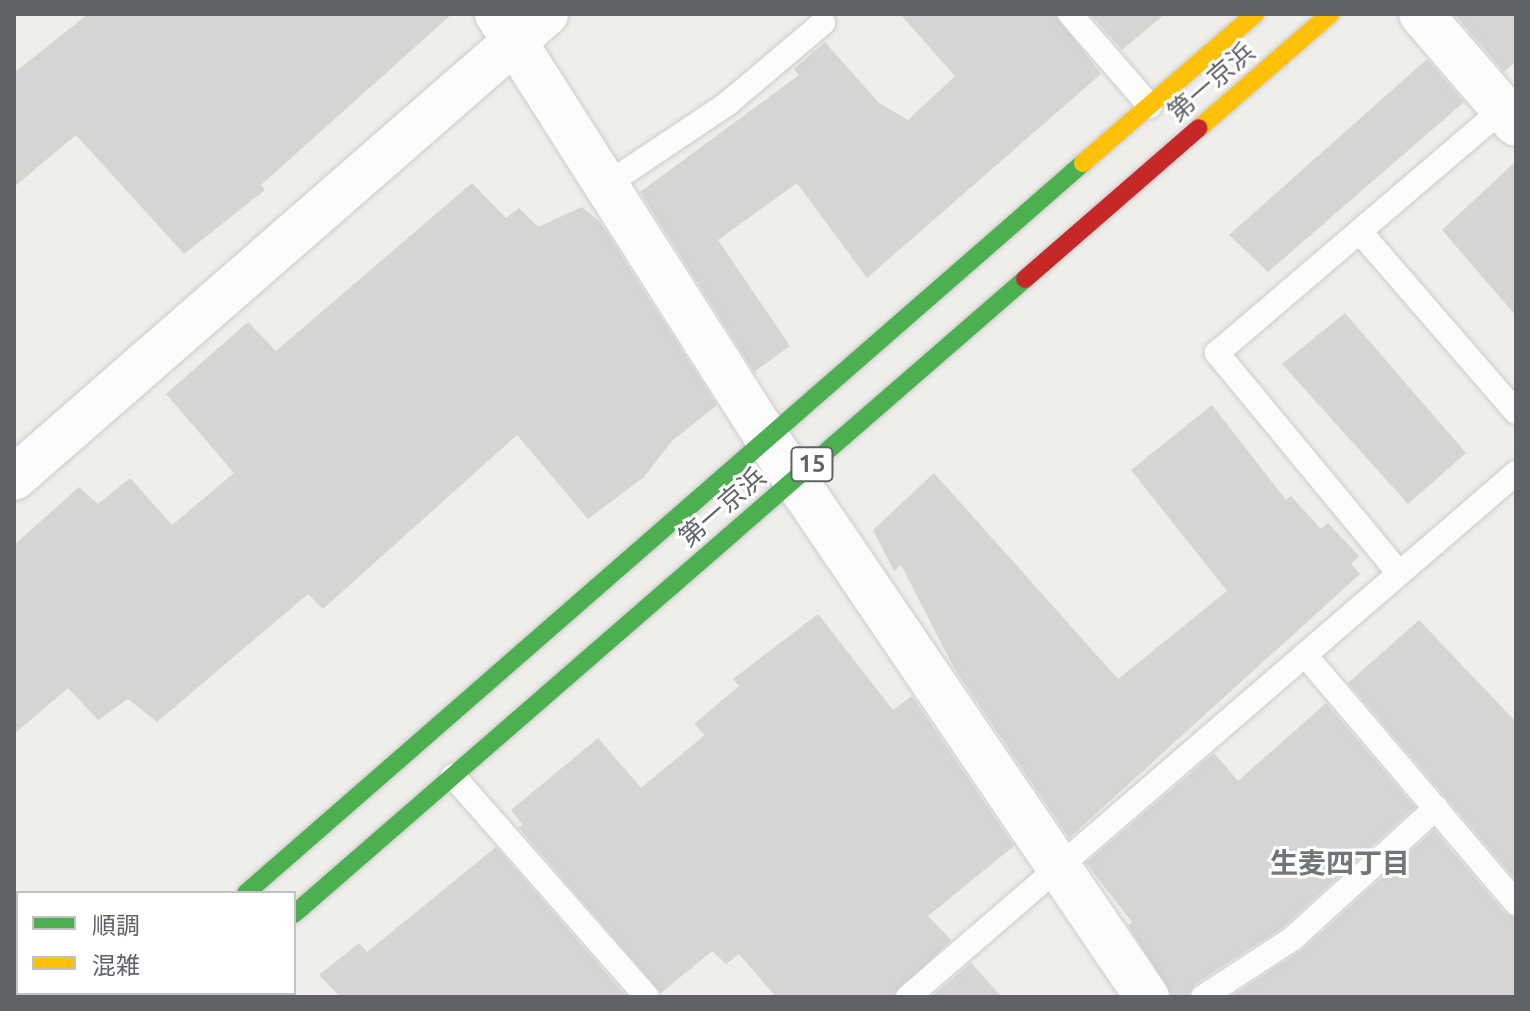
<!DOCTYPE html>
<meta charset="utf-8">
<style>
body{margin:0}
#map{position:relative;width:1530px;height:1011px;overflow:hidden;background:#efeeea;font-family:Ubuntu,"Noto Sans JP",sans-serif}
div>[style]{position:absolute}
.building>*{inset:0;background:#d6d5d3}
.roads{filter:drop-shadow(0 0 2px #cbcccc) drop-shadow(0 0 2px #cbcccc)}
.lane>*{height:24px;margin:-12px;padding:0 12px;transform-origin:12px;border-radius:12px;background:#fdfcfc}
.street>*{height:44px;margin:-22px;padding:0 22px;transform-origin:22px;border-radius:22px;background:#fdfcfc}
.fast>*{height:18px;margin:-9px;padding:0 9px;transform-origin:9px;border-radius:9px;background:#4caf50}
.slow>*{height:18px;margin:-9px;padding:0 9px;transform-origin:9px;border-radius:9px;background:#ffc107}
.jam>*{height:18px;margin:-9px;padding:0 9px;transform-origin:9px;border-radius:9px;background:#c62828}
span{translate:-50% -50%;white-space:nowrap;text-align:center;line-height:1.15;-webkit-text-stroke:6px #fff;paint-order:stroke}
.shield-label span{padding:2px 6px;background:#fff;border:2px solid;border-radius:6px;-webkit-text-stroke-width:0}
.shield-label{font-size:24px;color:#5f6368;font-weight:700}
.street-label{font-size:26px;color:#5f6368}
.neighbourhood-label{font-size:28px;color:#70757a;font-weight:700}
.frame{position:absolute;inset:0;border:16px solid #5f6368;pointer-events:none}
.legend{position:absolute;left:16px;top:891px;width:280px;height:104px;box-sizing:border-box;background:#fff;border:2px solid #bfc1c3;margin:0;padding:10px 14px;list-style:none;font-size:24px;color:#5f6368}
.legend li{display:flex;align-items:center;gap:16px;height:40px}
.legend b{width:40px;border:2px solid #bfc1c3}
</style>
<div id="map">
<div class="building">
<i style="clip-path:polygon(88px 14px,452px 14px,261px 185px,265px 190px,184px 254px,76px 135px,14px 187px,14px 73px)"></i>
<i style="clip-path:polygon(900px 14px,1055px 14px,1101px 74px,867px 278px,797px 183px,718px 240px,790px 346px,754px 372px,640px 192px,799px 75px,794px 69px,825px 42px,879px 103px,908px 120px,955px 76px)"></i>
<i style="clip-path:polygon(1090px 14px,1165px 14px,1122px 50px)"></i>
<i style="clip-path:polygon(1454px 14px,1516px 14px,1516px 62px,1504px 72px)"></i>
<i style="clip-path:polygon(1427px 59px,1464px 102px,1268px 272px,1229px 235px)"></i>
<i style="clip-path:polygon(1516px 161px,1516px 316px,1442px 230px)"></i>
<i style="clip-path:polygon(472px 183px,506px 218px,519px 208px,538px 227px,582px 207px,600px 222px,717px 405px,672px 441px,644px 477px,588px 519px,517px 435px,323px 609px,308px 594px,157px 722px,128px 699px,98px 720px,68px 688px,14px 734px,14px 545px,79px 487px,98px 504px,130px 478px,172px 525px,234px 473px,166px 394px,248px 322px,276px 351px)"></i>
<i style="clip-path:polygon(1345px 313px,1466px 453px,1408px 504px,1282px 364px)"></i>
<i style="clip-path:polygon(1212px 405px,1286px 500px,1291px 496px,1321px 529px,1328px 523px,1359px 556px,1351px 564px,1360px 574px,1069px 838px,954px 668px,901px 565px,894px 571px,873px 530px,934px 473px,1118px 679px,1227px 591px,1131px 470px)"></i>
<i style="clip-path:polygon(818px 614px,893px 710px,912px 696px,1014px 846px,928px 916px,951px 940px,893px 997px,776px 997px,739px 954px,726px 964px,712px 951px,661px 993px,519px 828px,523px 825px,511px 810px,598px 738px,641px 788px,705px 735px,694px 724px,739px 686px,733px 679px)"></i>
<i style="clip-path:polygon(1419px 620px,1516px 722px,1516px 880px,1348px 683px)"></i>
<i style="clip-path:polygon(1326px 703px,1415px 807px,1283px 927px,1195px 984px,1188px 997px,1173px 997px,1128px 925px,1132px 922px,1086px 863px,1214px 753px,1238px 781px)"></i>
<i style="clip-path:polygon(1434px 830px,1505px 913px,1516px 918px,1516px 997px,1230px 997px,1302px 950px)"></i>
<i style="clip-path:polygon(496px 847px,627px 997px,340px 997px,319px 975px,359px 943px,367px 952px)"></i>
<i style="clip-path:polygon(971px 963px,1002px 997px,931px 997px)"></i>
</div>
<div class="roads">
<div class="lane">
<i style="left:1070px;top:14px;width:122px;rotate:49deg"></i>
<i style="left:606px;top:185px;width:146px;rotate:-33.8deg"></i>
<i style="left:727px;top:104px;width:126px;rotate:-40.2deg"></i>
<i style="left:1360px;top:232px;width:238px;rotate:49.1deg"></i>
<i style="left:1399px;top:573px;width:286px;rotate:-129.6deg"></i>
<i style="left:1217px;top:353px;width:376px;rotate:-40.5deg"></i>
<i style="left:1305px;top:655px;width:326px;rotate:49.6deg"></i>
<i style="left:453px;top:776px;width:294px;rotate:48.7deg"></i>
<i style="left:908px;top:997px;width:803px;rotate:-40.76deg"></i>
<i style="left:1203px;top:997px;width:106px;rotate:-33.1deg"></i>
<i style="left:1292px;top:939px;width:195px;rotate:-42.3deg"></i>
</div>
<div class="street">
<i style="left:497px;top:14px;width:503px;rotate:57.51deg"></i>
<i style="left:767px;top:438px;width:676px;rotate:55.79deg"></i>
<i style="left:1421px;top:14px;width:145px;rotate:49.2deg"></i>
<i style="left:14px;top:478px;width:706px;rotate:-41.09deg"></i>
</div>
<div class="fast">
<i style="left:246px;top:893px;width:1111px;rotate:-41.09deg"></i>
<i style="left:294px;top:914px;width:968px;rotate:-40.98deg"></i>
<i style="left:127px;top:997px;width:6px;rotate:-45deg"></i>
<i style="left:199px;top:997px;width:6px;rotate:-45deg"></i>
</div>
<div class="slow">
<i style="left:1199px;top:128px;width:174px;rotate:-41deg"></i>
<i style="left:1083px;top:163px;width:228px;rotate:-40.9deg"></i>
</div>
<div class="jam">
<i style="left:1025px;top:279px;width:230px;rotate:-41deg"></i>
</div>
</div>
<div class="shield-label">
<span style="left:812px;top:464px">15</span>
</div>
<div class="street-label">
<span style="left:1211px;top:82px;rotate:-41deg">第一京浜</span>
<span style="left:722px;top:507px;rotate:-41deg">第一京浜</span>
</div>
<div class="neighbourhood-label">
<span style="left:1340px;top:863px">生麦四丁目</span>
</div>
<div class="frame"></div>
<ul class="legend">
<li><b style="height:10px;background:#4caf50"></b>順調</li>
<li><b style="height:10px;background:#ffc107"></b>混雑</li>
</ul>
</div>
